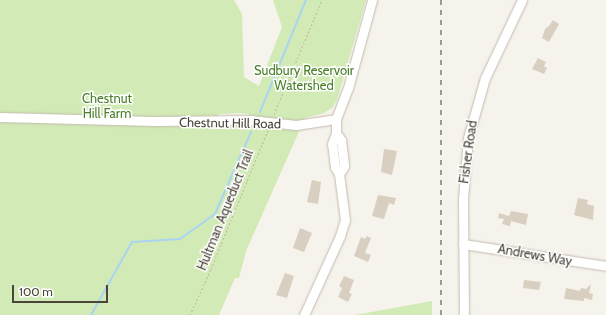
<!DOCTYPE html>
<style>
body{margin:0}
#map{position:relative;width:606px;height:315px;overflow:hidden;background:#f6f3ec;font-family:Cabin,sans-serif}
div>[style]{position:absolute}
.green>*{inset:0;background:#d2eab5}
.stream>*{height:2px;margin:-1px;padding:0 1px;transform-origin:1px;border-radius:1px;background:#a9d4f2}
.building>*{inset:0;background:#d8cfc1}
.path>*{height:1px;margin-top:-0.5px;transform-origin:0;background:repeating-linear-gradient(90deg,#c4b79f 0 2px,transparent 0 4px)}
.roads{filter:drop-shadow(0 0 1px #c2bbae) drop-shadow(0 0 1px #c2bbae)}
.minor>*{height:9px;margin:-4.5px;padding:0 4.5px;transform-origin:4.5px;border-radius:4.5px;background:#fff}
.rail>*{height:2px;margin-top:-1px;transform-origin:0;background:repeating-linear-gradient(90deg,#9a9a9a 0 5px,transparent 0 10px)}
span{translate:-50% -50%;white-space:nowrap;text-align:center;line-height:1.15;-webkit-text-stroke:3px #fff;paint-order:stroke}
.park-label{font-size:13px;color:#4a7f2a}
.street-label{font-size:13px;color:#4b4439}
.scale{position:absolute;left:12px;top:285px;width:96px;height:18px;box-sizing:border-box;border:2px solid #4b4439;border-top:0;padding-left:5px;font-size:12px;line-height:14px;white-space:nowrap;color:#4b4439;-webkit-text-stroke:3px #fff;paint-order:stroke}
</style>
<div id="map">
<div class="green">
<i style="clip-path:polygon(evenodd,0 0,234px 0,242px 14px,244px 77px,259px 86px,282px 27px,273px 0,366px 0,337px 100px,332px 108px,324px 113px,305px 118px,246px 251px,239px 278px,235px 278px,219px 315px,0 315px,0 0,239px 113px,249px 114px,244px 125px,214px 126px,218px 114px,239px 113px)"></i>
<i style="clip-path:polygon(432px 301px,432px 315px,355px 315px)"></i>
</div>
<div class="stream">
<i style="left:260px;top:112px;width:121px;rotate:-67.7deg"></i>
<i style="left:91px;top:315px;width:84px;rotate:-60.7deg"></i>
<i style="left:132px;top:242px;width:48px;rotate:-3.6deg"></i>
<i style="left:180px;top:239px;width:43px;rotate:-35.5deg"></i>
<i style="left:215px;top:214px;width:90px;rotate:-66.3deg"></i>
</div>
<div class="building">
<i style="clip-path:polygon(553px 20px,559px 24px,549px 42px,542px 38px,545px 29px,549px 26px)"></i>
<i style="clip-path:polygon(538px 58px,546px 62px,544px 66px,547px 68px,544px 74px,532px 69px)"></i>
<i style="clip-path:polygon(384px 149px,397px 151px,392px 175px,381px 172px)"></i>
<i style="clip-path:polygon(312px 180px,321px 182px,318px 204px,307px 202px)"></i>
<i style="clip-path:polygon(378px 195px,396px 198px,394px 205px,389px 203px,384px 219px,372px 216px)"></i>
<i style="clip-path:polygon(578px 198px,588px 200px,587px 204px,594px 206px,593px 220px,574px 215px)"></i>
<i style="clip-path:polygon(511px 211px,528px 214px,526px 225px,511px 221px,510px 226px,502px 224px,504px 219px,498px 218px,499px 213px,509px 216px)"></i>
<i style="clip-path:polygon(300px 228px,312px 233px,304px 252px,293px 248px)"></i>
<i style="clip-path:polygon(367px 236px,371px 238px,365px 253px,371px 255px,368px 262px,354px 256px,361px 237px,365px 239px)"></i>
<i style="clip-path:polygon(285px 273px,294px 276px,287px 298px,276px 295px)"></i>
<i style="clip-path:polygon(344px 276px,354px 280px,349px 293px,352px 294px,348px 302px,338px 297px,342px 288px,339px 286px)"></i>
<i style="clip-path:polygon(524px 280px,541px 282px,539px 290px,523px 288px)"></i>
<i style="clip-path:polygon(591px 284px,589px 293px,593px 294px,592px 300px,584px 298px,584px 301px,564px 299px,566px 288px,580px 291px,581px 288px,586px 289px)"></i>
</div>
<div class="path">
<i style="left:274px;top:114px;width:124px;rotate:-67.2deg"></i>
<i style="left:190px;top:315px;width:51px;rotate:-65.5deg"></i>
<i style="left:211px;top:269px;width:150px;rotate:-67.7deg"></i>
</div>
<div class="roads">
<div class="minor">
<i style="left:0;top:117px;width:154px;rotate:1.5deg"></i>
<i style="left:154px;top:121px;width:97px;rotate:-0.6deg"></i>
<i style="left:251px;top:120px;width:45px;rotate:6.3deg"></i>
<i style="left:296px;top:125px;width:40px;rotate:-8.5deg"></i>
<i style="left:336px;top:133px;width:9px;rotate:54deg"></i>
<i style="left:341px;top:140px;width:26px;rotate:83deg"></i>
<i style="left:344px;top:166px;width:9px;rotate:122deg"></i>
<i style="left:339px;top:174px;width:8px;rotate:-120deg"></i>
<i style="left:335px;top:167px;width:23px;rotate:-97deg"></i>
<i style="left:332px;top:144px;width:12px;rotate:-70deg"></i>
<i style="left:336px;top:133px;width:14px;rotate:-90deg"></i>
<i style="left:336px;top:119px;width:33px;rotate:-69deg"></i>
<i style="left:348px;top:88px;width:91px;rotate:-74.7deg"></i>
<i style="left:463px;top:244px;width:145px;rotate:8.7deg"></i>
<i style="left:304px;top:315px;width:87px;rotate:-65.5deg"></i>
<i style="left:340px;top:236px;width:17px;rotate:-73deg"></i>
<i style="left:345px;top:220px;width:46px;rotate:-97.4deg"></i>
<i style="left:464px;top:315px;width:116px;rotate:-90.5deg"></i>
<i style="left:463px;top:199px;width:61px;rotate:-85.3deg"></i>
<i style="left:468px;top:138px;width:62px;rotate:-74.2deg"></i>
<i style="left:485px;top:78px;width:86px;rotate:-64.6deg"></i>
</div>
</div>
<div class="rail">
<i style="left:441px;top:0;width:315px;rotate:90deg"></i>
</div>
<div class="park-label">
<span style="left:304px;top:78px">Sudbury Reservoir<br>Watershed</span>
<span style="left:107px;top:106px">Chestnut<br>Hill Farm</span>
</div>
<div class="street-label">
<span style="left:230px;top:123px;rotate:1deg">Chestnut Hill Road</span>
<span style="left:468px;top:152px;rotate:-82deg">Fisher Road</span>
<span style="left:225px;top:210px;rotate:-68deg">Hultman Aqueduct Trail</span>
<span style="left:535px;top:255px;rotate:10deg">Andrews Way</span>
</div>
<div class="scale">100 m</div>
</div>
